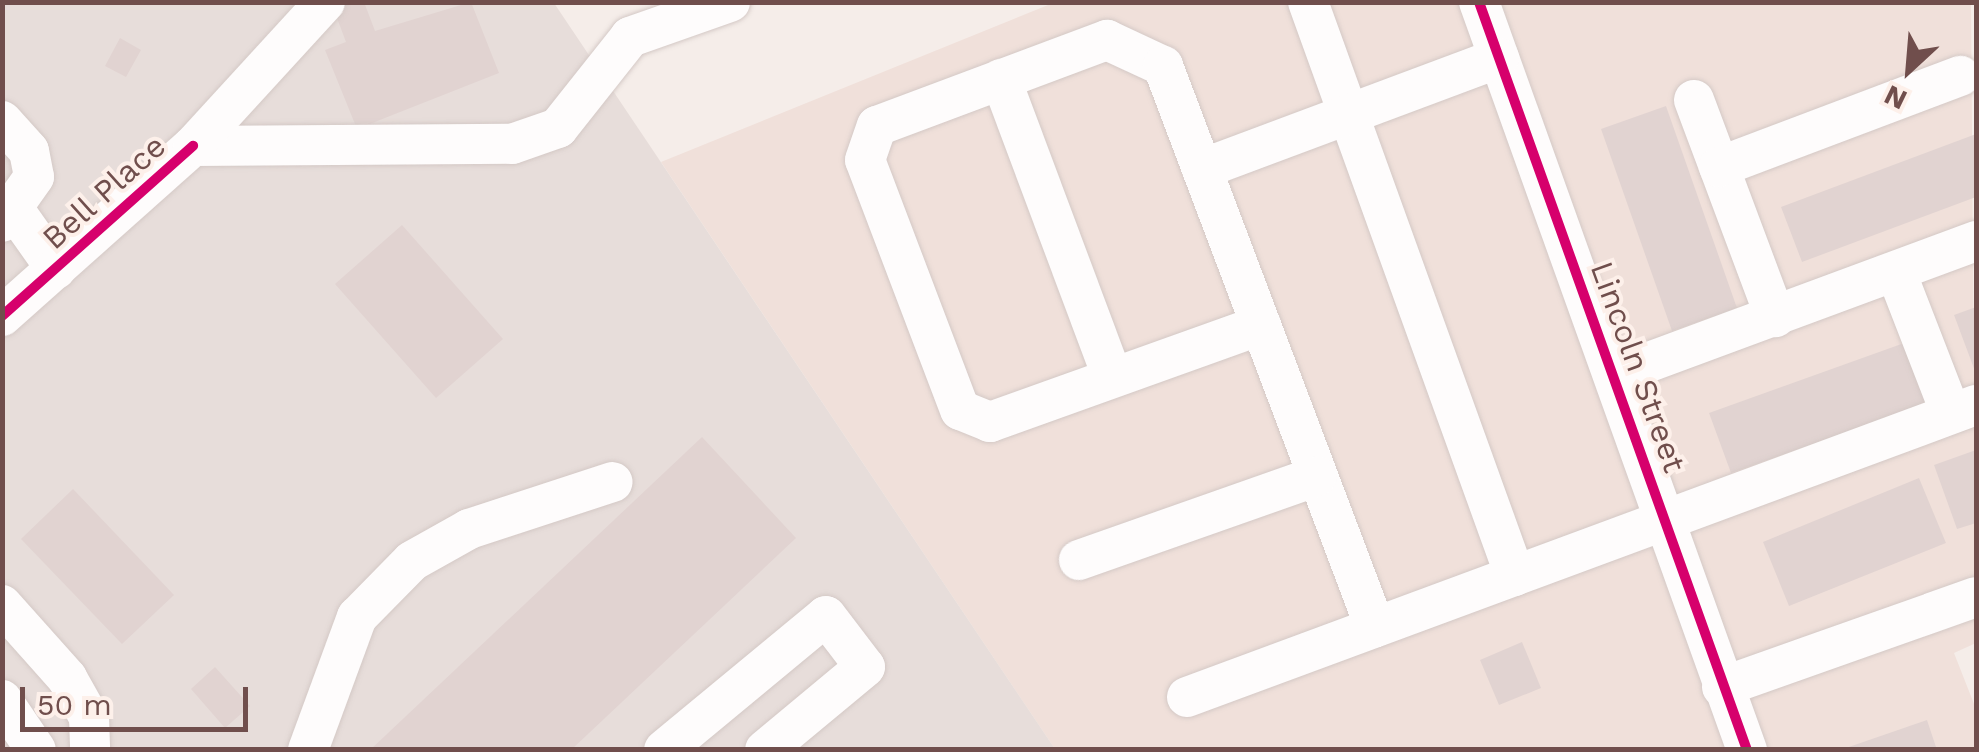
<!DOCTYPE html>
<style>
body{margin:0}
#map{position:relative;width:1979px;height:752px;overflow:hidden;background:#f5ede9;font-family:"Work Sans",sans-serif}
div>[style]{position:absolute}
.residential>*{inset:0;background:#f0e0da}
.industrial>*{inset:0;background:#e7ddda}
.building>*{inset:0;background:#e1d3d1}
.roads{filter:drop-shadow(0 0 2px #d4c9c6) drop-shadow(0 0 2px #d4c9c6)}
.minor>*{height:40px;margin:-20px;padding:0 20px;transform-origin:20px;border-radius:20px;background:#fefcfc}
.cycleway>*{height:10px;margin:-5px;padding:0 5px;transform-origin:5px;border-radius:5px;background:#d6006c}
span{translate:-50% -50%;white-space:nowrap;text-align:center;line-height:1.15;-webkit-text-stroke:8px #fdf0ea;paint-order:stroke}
.street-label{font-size:32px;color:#704e4c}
.frame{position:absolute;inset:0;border:5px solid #704e4c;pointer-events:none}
.north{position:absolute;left:1859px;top:20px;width:100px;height:100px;-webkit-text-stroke:8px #fdf0ea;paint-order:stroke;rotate:206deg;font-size:28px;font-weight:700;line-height:40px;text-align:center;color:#704e4c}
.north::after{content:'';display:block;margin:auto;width:35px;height:45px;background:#704e4c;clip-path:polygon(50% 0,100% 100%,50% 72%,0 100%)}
.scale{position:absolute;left:20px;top:687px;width:228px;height:45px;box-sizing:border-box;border:5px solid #704e4c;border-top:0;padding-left:12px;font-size:30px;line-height:35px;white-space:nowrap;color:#704e4c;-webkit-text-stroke:8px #fdf0ea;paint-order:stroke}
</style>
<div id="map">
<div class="residential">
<i style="clip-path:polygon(1053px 3px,1971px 3px,1976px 643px,1954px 653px,1976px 709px,1976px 749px,1055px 749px,661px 162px)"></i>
</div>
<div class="industrial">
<i style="clip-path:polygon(2px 3px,554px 3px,1055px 749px,3px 749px)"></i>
</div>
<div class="building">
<i style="clip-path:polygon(352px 2px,364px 2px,375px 31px,471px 2px,499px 73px,357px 129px,325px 50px,346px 42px,334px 10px)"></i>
<i style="clip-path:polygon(120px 38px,141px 50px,126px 77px,105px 66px)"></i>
<i style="clip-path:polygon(1666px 106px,1737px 308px,1672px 331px,1601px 129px)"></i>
<i style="clip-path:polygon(1976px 134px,1976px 197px,1802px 262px,1781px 207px)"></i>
<i style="clip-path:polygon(402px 225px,503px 339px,436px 398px,335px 284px)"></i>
<i style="clip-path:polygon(1976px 307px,1976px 374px,1954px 315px)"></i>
<i style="clip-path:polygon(1907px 342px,1929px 402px,1731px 473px,1709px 413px)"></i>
<i style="clip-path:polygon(702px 437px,796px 538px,571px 750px,370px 750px)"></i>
<i style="clip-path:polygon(1976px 450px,1976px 523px,1957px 529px,1934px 465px)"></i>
<i style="clip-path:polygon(1919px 478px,1946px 543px,1789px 606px,1763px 542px)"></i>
<i style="clip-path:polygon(73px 489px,174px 595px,122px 644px,21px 539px)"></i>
<i style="clip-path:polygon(1522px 642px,1541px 688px,1499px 705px,1480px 660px)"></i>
<i style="clip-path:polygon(215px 667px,250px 706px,225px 728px,191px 689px)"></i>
<i style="clip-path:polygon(1927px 720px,1937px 750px,1843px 750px,1843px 749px)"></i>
</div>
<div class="roads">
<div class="minor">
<i style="left:1308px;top:2px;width:610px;rotate:70.17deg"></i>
<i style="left:1479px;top:2px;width:795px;rotate:70.29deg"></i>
<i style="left:1001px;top:79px;width:317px;rotate:69.5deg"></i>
<i style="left:1694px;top:100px;width:232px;rotate:69.5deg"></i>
<i style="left:2px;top:121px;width:40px;rotate:48deg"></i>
<i style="left:29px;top:151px;width:26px;rotate:79deg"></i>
<i style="left:34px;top:177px;width:55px;rotate:125.4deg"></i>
<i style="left:193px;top:146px;width:319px;rotate:-0.4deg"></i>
<i style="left:512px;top:144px;width:49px;rotate:-19.2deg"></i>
<i style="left:558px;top:128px;width:116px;rotate:-51.6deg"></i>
<i style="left:630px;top:37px;width:106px;rotate:-19.3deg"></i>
<i style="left:1719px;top:167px;width:258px;rotate:-20.7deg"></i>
<i style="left:1202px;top:169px;width:317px;rotate:-20.5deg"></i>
<i style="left:15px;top:211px;width:71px;rotate:54.7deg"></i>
<i style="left:1896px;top:272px;width:152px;rotate:68.8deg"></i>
<i style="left:2px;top:316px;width:256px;rotate:-41.7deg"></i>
<i style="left:193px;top:146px;width:195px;rotate:-47.5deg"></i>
<i style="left:1261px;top:325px;width:288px;rotate:160.3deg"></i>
<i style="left:990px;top:422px;width:32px;rotate:-158deg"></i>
<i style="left:960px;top:410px;width:267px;rotate:-110.8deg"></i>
<i style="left:865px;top:160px;width:36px;rotate:-71deg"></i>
<i style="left:877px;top:126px;width:246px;rotate:-20.5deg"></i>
<i style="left:1107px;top:40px;width:62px;rotate:24.9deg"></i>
<i style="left:1163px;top:66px;width:600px;rotate:69.3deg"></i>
<i style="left:1614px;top:375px;width:386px;rotate:-20.3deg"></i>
<i style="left:1079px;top:560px;width:252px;rotate:-19.4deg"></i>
<i style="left:2px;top:605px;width:98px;rotate:48.3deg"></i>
<i style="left:67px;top:678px;width:45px;rotate:60.6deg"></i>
<i style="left:89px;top:717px;width:33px;rotate:88deg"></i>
<i style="left:1722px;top:687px;width:269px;rotate:-19.5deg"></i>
<i style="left:1187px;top:697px;width:841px;rotate:-20.31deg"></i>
<i style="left:2px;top:700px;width:60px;rotate:55.8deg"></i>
<i style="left:308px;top:750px;width:142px;rotate:-69.8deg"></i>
<i style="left:357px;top:617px;width:78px;rotate:-45.5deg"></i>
<i style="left:412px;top:561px;width:65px;rotate:-29.3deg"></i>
<i style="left:469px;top:529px;width:151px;rotate:-18.1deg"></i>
<i style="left:664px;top:750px;width:210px;rotate:-39.6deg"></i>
<i style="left:826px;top:616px;width:64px;rotate:52.6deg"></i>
<i style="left:865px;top:667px;width:130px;rotate:140.3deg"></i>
</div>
</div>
<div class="cycleway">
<i style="left:1479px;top:2px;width:795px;rotate:70.29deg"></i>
<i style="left:2px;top:316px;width:256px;rotate:-41.7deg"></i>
</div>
<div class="street-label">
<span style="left:104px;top:192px;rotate:-42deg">Bell Place</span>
<span style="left:1638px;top:367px;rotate:70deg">Lincoln Street</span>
</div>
<div class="frame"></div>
<div class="north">N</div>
<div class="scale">50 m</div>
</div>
